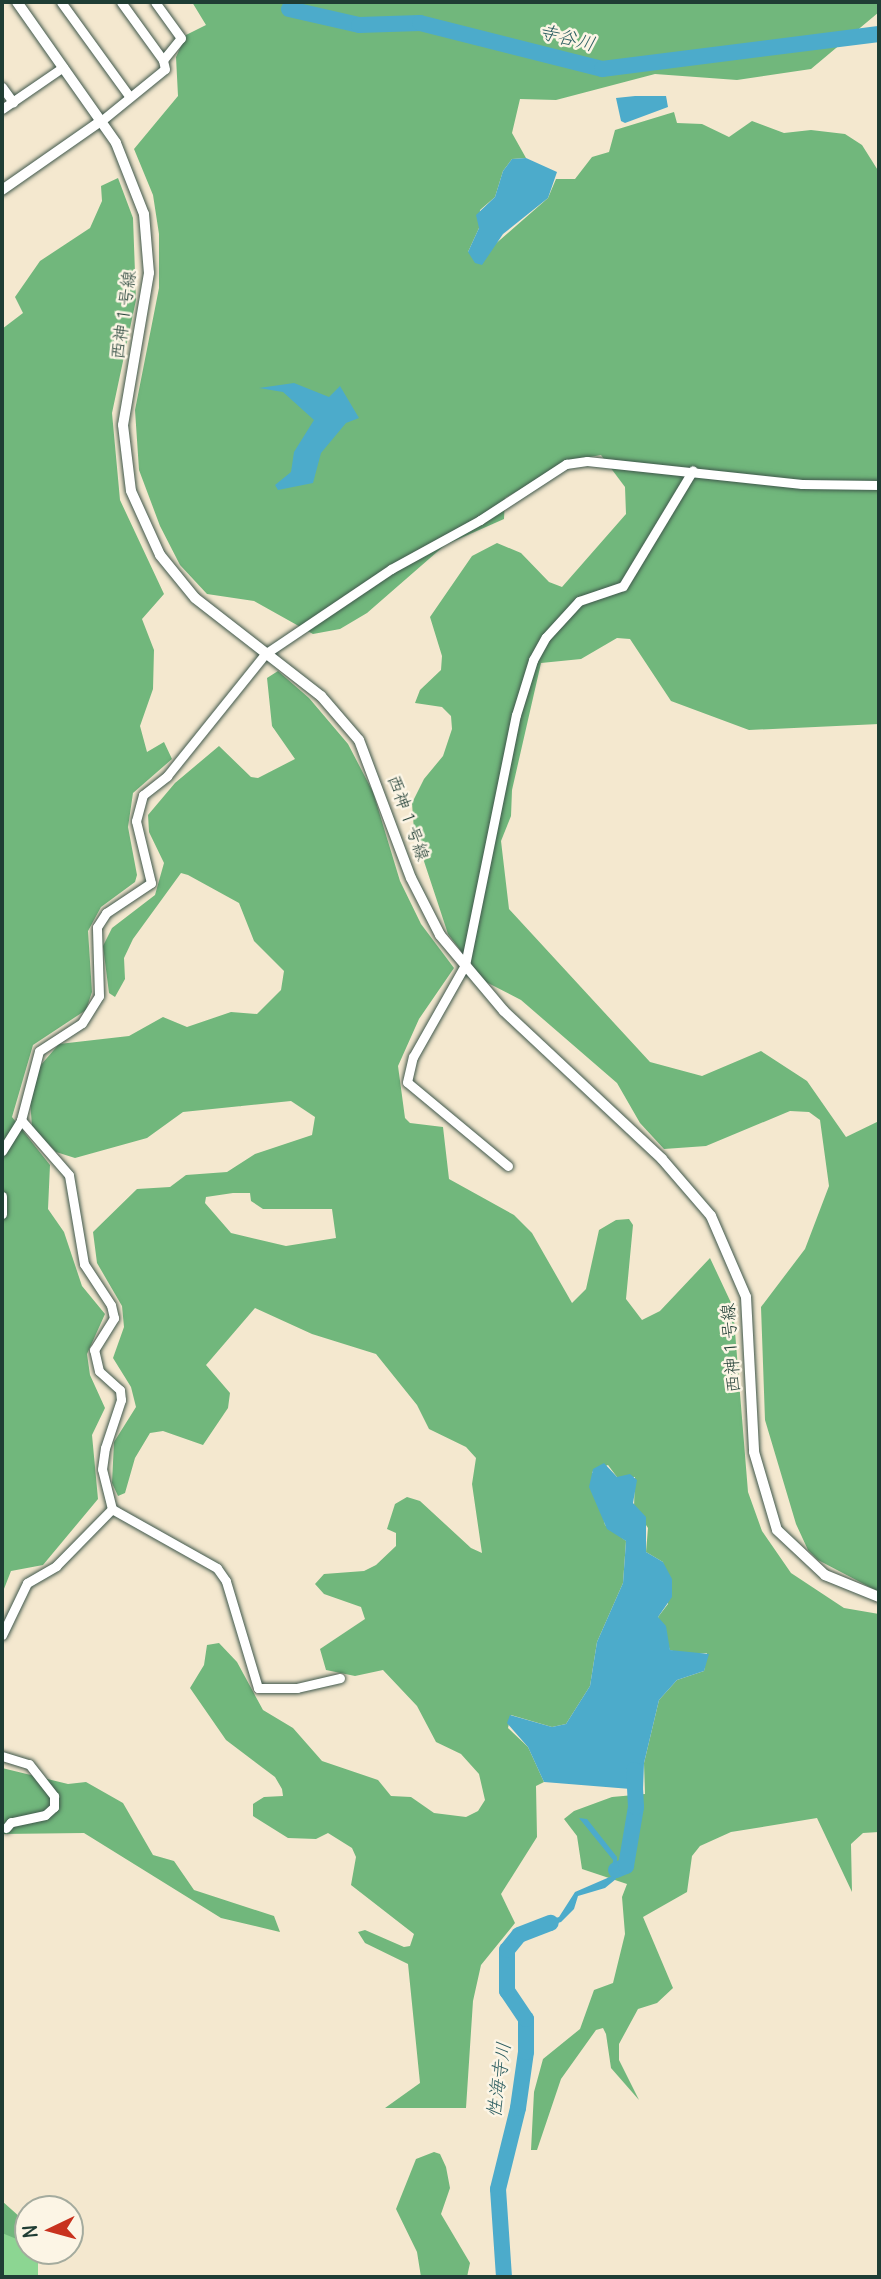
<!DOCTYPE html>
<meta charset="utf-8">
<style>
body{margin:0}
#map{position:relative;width:881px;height:2279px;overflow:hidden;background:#f4e8cf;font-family:Delius,"Klee One",sans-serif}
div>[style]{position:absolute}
.green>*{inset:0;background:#8cd692}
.forest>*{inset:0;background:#71b77c}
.water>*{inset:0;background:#4cabcb}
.river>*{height:16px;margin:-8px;padding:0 8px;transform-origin:8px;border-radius:8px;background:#4cabcb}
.roads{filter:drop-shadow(0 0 2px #3f574b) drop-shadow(0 0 2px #3f574b)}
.minor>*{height:9px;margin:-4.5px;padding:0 4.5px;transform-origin:4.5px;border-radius:4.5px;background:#fff}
.tertiary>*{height:10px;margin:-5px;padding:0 5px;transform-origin:5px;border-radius:5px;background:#fff}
span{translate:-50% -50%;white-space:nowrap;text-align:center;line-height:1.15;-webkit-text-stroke:5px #fcf5e5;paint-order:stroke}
.street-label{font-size:18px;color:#1f3d34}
.water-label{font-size:19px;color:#2c5e61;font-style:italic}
.frame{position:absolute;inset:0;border:4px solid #1f3d34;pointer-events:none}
.north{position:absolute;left:14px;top:2195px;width:70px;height:70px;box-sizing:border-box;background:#fcf5e5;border:2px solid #a4ab9e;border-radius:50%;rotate:265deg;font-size:19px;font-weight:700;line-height:28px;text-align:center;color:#1f3d34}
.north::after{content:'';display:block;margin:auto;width:24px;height:32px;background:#c8321e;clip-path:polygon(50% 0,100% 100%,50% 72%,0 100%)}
</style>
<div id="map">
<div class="green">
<i style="clip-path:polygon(6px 2232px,19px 2240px,26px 2255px,38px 2258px,38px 2277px,2px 2277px,2px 2233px)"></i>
</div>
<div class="forest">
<i style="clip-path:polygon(192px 2px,879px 2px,879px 12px,811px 69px,737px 80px,655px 74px,556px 100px,520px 99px,512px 133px,526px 158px,512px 159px,503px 171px,495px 197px,480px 210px,479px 228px,468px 252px,493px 246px,548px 198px,556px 179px,575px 179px,592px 157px,609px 152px,615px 130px,674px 112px,677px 123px,702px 124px,729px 137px,752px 121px,784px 133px,811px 130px,845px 134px,862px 145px,879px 172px,879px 724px,749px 730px,671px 701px,630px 639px,617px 638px,581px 659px,541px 663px,512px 790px,511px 816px,501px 841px,509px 909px,650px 1062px,702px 1076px,761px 1051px,807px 1081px,846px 1137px,879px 1121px,879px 1592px,818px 1560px,808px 1550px,796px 1524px,765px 1420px,761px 1307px,805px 1249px,829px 1186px,820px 1120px,809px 1112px,790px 1111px,706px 1146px,664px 1149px,640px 1123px,617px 1083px,521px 1000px,484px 981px,448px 934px,414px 831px,412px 803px,424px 779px,443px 756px,452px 729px,451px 716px,442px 707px,415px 703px,420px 690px,441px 670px,442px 656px,430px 617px,472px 556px,497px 543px,521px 553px,549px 582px,562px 587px,626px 514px,625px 487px,601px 455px,573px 460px,505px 498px,504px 519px,445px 545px,367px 613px,340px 629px,313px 634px,254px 601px,207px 594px,180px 565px,160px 526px,139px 470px,135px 410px,159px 288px,159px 234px,153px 195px,134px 149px,178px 96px,176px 57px,186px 35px,206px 25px)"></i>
<i style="clip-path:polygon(118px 178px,133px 218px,136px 300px,112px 413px,120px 500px,164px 594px,142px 619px,154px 650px,153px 689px,140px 726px,147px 752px,164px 742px,172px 759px,133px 793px,128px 827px,137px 875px,135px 882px,101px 907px,88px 931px,92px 992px,86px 1010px,33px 1045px,12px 1117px,50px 1165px,48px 1209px,64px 1232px,82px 1286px,105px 1314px,87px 1354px,90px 1375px,105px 1408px,92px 1435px,98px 1499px,43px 1565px,11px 1571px,2px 1594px,2px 329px,23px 313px,15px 297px,40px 261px,90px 228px,102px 201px,101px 186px)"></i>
<i style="clip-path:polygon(evenodd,278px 671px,309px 698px,348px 744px,373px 792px,400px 881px,421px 924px,454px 968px,419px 1019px,398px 1066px,405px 1118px,410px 1123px,443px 1127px,449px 1179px,514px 1215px,532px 1233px,572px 1303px,586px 1289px,599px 1230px,616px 1220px,629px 1219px,633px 1225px,626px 1299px,642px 1320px,660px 1311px,710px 1258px,733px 1307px,748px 1492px,762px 1531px,791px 1573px,844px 1608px,879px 1614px,879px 1832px,863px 1833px,851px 1844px,852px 1892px,817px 1818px,731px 1832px,700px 1846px,692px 1856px,687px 1892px,643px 1917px,673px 1988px,657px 2003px,638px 2009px,619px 2044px,619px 2060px,639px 2100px,611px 2068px,606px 2034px,603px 2028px,596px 2030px,561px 2079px,537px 2150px,531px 2150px,534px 2092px,543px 2059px,580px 2029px,594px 1990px,613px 1983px,625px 1934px,622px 1897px,627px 1884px,582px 1869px,577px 1836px,564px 1819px,574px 1811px,612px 1797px,645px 1794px,644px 1763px,659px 1700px,677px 1680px,704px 1671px,707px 1653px,686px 1655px,670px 1650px,658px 1617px,668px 1604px,663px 1562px,646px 1552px,648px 1528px,634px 1507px,635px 1477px,617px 1477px,608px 1465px,592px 1472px,605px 1525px,626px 1541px,623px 1583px,597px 1642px,590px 1686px,566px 1724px,552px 1727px,511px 1715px,508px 1728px,528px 1747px,544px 1782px,536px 1786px,537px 1837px,501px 1894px,515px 1923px,481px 1965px,473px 2001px,466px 2108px,385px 2108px,420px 2083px,408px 1964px,365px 1943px,358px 1932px,365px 1930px,404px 1947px,410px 1946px,414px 1934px,351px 1885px,356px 1857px,352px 1848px,328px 1833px,316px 1839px,288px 1838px,253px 1816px,253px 1804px,264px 1797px,283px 1796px,282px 1789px,275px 1777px,226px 1740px,190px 1688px,204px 1665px,207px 1645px,219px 1643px,237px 1662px,263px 1710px,293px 1728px,322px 1761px,378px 1780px,391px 1796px,411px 1797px,434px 1813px,466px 1817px,478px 1811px,485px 1800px,479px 1774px,461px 1754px,436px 1742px,417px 1706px,383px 1670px,355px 1676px,326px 1670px,320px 1649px,365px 1619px,361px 1607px,324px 1594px,315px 1584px,324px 1574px,364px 1571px,376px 1565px,396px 1546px,396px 1533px,387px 1529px,395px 1504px,407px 1497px,420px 1501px,471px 1548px,482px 1553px,472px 1484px,476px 1458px,466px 1447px,429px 1429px,417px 1405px,376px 1354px,312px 1334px,255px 1308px,206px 1365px,230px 1393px,228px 1408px,203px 1445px,163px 1431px,150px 1433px,135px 1458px,125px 1493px,118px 1496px,112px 1483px,114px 1442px,136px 1407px,131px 1387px,113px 1358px,124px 1327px,122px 1306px,97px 1263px,93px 1232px,137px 1189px,170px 1187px,186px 1175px,227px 1172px,255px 1154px,312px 1135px,315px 1117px,291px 1101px,183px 1112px,147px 1138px,75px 1158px,56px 1152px,32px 1127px,30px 1099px,40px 1066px,59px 1044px,129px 1036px,163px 1017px,187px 1027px,231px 1012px,257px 1014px,281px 990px,284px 971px,254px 941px,239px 903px,188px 875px,181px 873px,133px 939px,124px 958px,125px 979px,115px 997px,109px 993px,103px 946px,112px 928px,155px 895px,164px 863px,149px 832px,148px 815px,175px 783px,219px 746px,251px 777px,258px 778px,295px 759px,272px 726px,267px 678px,278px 671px,233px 1193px,250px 1193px,251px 1201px,263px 1209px,332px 1209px,336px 1238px,286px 1246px,231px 1233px,205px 1203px,206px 1197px,233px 1193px)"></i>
<i style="clip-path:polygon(2px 1768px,68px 1784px,86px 1782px,123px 1803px,153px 1855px,174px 1861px,194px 1890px,274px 1916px,280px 1932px,221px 1918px,84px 1833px,2px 1834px)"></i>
<i style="clip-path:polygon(434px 2152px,440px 2154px,446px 2167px,450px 2188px,441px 2214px,470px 2263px,467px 2277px,421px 2277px,417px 2252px,396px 2209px,416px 2159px)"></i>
<i style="clip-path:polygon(2px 2201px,21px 2218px,28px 2215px,28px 2251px,38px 2251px,38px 2258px,26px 2255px,19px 2240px,2px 2233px)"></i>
</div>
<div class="water">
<i style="clip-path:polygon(635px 96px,666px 96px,668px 107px,625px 123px,621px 121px,616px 98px)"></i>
<i style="clip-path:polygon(526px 158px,557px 172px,548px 198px,503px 234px,482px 265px,475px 263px,468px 252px,479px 228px,476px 215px,495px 197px,503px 171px,512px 159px)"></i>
<i style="clip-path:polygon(294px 383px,329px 397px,340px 386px,359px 418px,346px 423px,321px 453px,313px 483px,278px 490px,275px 485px,291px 472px,294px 452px,314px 420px,283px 392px,259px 388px)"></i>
<i style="clip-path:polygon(604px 1463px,617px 1477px,630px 1474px,637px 1480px,633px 1503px,646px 1517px,646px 1552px,663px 1562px,672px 1579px,672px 1597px,658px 1617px,666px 1626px,670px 1650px,709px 1654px,704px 1671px,677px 1680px,659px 1700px,644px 1763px,643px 1790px,544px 1782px,528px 1747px,507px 1723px,510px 1715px,552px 1727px,566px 1724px,590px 1686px,597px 1642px,623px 1583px,626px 1541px,607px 1529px,589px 1487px,593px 1469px)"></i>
<i style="clip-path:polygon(579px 1818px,587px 1819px,617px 1857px,616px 1879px,605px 1888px,578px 1896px,574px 1909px,561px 1922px,531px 1932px,529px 1926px,559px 1917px,575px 1892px,612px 1876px,613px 1860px)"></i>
</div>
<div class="river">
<i style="left:289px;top:9px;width:72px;rotate:12.9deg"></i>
<i style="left:359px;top:25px;width:61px;rotate:-1.9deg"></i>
<i style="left:420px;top:23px;width:188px;rotate:14.2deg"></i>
<i style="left:602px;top:69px;width:279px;rotate:-7.2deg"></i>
<i style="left:616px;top:1870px;width:11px;rotate:-22deg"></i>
<i style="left:626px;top:1866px;width:60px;rotate:-80.4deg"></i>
<i style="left:636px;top:1807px;width:37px;rotate:-93deg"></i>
<i style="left:504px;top:2277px;width:88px;rotate:-93.9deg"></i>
<i style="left:498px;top:2189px;width:83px;rotate:-76.1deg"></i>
<i style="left:518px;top:2108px;width:57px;rotate:-81.9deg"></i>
<i style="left:526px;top:2052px;width:33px;rotate:-90deg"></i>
<i style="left:526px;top:2019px;width:34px;rotate:-124deg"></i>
<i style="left:507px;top:1991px;width:41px;rotate:-90deg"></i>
<i style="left:507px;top:1950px;width:19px;rotate:-51deg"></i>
<i style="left:519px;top:1935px;width:34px;rotate:-21deg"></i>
</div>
<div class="roads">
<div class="minor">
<i style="left:61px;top:2px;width:116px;rotate:54.1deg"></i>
<i style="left:121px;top:2px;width:72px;rotate:54.1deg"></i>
<i style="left:2px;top:87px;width:19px;rotate:54deg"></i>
<i style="left:2px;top:109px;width:74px;rotate:-34.5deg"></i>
<i style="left:101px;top:121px;width:82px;rotate:-39.1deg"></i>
<i style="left:165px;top:69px;width:9px;rotate:-103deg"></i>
<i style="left:163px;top:60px;width:28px;rotate:-51deg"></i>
<i style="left:181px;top:38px;width:44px;rotate:-125.8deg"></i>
<i style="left:2px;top:1151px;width:36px;rotate:-58deg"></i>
<i style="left:508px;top:1166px;width:131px;rotate:-140.3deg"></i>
<i style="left:407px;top:1082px;width:26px;rotate:-77deg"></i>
<i style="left:413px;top:1057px;width:106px;rotate:-60.5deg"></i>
<i style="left:465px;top:965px;width:255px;rotate:-78.5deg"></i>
<i style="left:516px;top:715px;width:58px;rotate:-72.8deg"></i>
<i style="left:533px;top:660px;width:26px;rotate:-61deg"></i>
<i style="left:546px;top:637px;width:49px;rotate:-47.5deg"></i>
<i style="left:579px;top:601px;width:46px;rotate:-18.8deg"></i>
<i style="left:623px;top:586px;width:135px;rotate:-58.9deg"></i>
<i style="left:2px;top:1196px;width:18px;rotate:90deg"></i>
<i style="left:2px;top:1635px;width:58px;rotate:-64.3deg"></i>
<i style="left:27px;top:1583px;width:34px;rotate:-30deg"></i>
<i style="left:56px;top:1566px;width:80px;rotate:-45.5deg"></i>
<i style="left:340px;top:1678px;width:44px;rotate:166.9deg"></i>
<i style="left:297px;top:1688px;width:39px;rotate:180deg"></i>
<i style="left:258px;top:1688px;width:112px;rotate:-106.7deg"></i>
<i style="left:226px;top:1581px;width:16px;rotate:-125deg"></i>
<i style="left:217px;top:1568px;width:120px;rotate:-150.7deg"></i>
<i style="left:112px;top:1509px;width:41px;rotate:-104deg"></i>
<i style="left:102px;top:1469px;width:21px;rotate:-82deg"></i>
<i style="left:105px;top:1448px;width:51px;rotate:-71.6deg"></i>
<i style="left:121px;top:1400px;width:10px;rotate:-96deg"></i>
<i style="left:120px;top:1390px;width:28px;rotate:-138deg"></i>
<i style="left:99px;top:1371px;width:22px;rotate:-103deg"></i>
<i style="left:94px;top:1350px;width:38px;rotate:-58deg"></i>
<i style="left:114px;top:1318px;width:13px;rotate:-103deg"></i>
<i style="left:111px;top:1305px;width:49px;rotate:-123.4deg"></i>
<i style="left:84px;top:1264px;width:90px;rotate:-99.6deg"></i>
<i style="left:69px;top:1175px;width:73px;rotate:-131.1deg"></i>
<i style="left:21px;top:1120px;width:71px;rotate:-75.4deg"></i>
<i style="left:39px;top:1051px;width:51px;rotate:-33.1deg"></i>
<i style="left:82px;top:1023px;width:32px;rotate:-58deg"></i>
<i style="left:99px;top:996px;width:69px;rotate:-91.7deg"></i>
<i style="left:97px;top:927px;width:17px;rotate:-57deg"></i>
<i style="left:106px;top:913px;width:54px;rotate:-33.7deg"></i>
<i style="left:151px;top:883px;width:64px;rotate:-103.6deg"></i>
<i style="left:136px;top:821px;width:27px;rotate:-75deg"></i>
<i style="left:143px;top:795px;width:31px;rotate:-38deg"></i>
<i style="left:167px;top:776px;width:156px;rotate:-51.2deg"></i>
<i style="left:265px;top:654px;width:152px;rotate:-34deg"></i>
<i style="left:391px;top:569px;width:102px;rotate:-28.8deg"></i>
<i style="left:480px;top:520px;width:103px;rotate:-33.1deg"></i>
<i style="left:566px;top:464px;width:21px;rotate:-8deg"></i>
<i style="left:587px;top:461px;width:216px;rotate:6.1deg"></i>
<i style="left:802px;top:484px;width:77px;rotate:0.7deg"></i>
<i style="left:2px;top:1756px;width:28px;rotate:17deg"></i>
<i style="left:29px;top:1764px;width:41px;rotate:52deg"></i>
<i style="left:54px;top:1796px;width:11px;rotate:90deg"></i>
<i style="left:54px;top:1807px;width:12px;rotate:138deg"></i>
<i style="left:45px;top:1815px;width:35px;rotate:168deg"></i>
<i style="left:11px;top:1822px;width:8px;rotate:130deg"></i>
</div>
<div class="tertiary">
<i style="left:17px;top:2px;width:172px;rotate:54.9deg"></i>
<i style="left:116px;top:143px;width:76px;rotate:68.5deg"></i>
<i style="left:144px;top:214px;width:59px;rotate:85.2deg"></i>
<i style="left:149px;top:273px;width:154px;rotate:99.7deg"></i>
<i style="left:123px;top:425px;width:66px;rotate:83.1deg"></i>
<i style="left:131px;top:491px;width:70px;rotate:65.6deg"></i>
<i style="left:160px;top:555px;width:55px;rotate:50.9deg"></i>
<i style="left:195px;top:598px;width:160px;rotate:37.9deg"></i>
<i style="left:321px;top:696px;width:58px;rotate:49.2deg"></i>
<i style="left:359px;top:740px;width:147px;rotate:69.4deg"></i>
<i style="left:411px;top:878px;width:64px;rotate:63deg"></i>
<i style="left:440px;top:935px;width:99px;rotate:49.9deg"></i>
<i style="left:504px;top:1011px;width:216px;rotate:43.1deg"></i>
<i style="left:662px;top:1159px;width:75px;rotate:49.3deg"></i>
<i style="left:711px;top:1216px;width:88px;rotate:66.6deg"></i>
<i style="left:746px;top:1297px;width:155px;rotate:87deg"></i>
<i style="left:754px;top:1452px;width:81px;rotate:73.6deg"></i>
<i style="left:777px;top:1530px;width:66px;rotate:43.2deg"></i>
<i style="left:825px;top:1575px;width:58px;rotate:22.2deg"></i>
<i style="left:2px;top:190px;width:121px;rotate:-34.9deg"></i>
</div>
</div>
<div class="street-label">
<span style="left:124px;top:315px;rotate:-82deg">西神１号線</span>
<span style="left:408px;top:818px;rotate:70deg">西神１号線</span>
<span style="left:731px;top:1348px;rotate:-94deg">西神１号線</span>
</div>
<div class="water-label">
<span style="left:567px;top:38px;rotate:14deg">寺谷川</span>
<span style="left:499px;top:2080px;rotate:-82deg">性海寺川</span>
</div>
<div class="frame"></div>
<div class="north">N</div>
</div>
